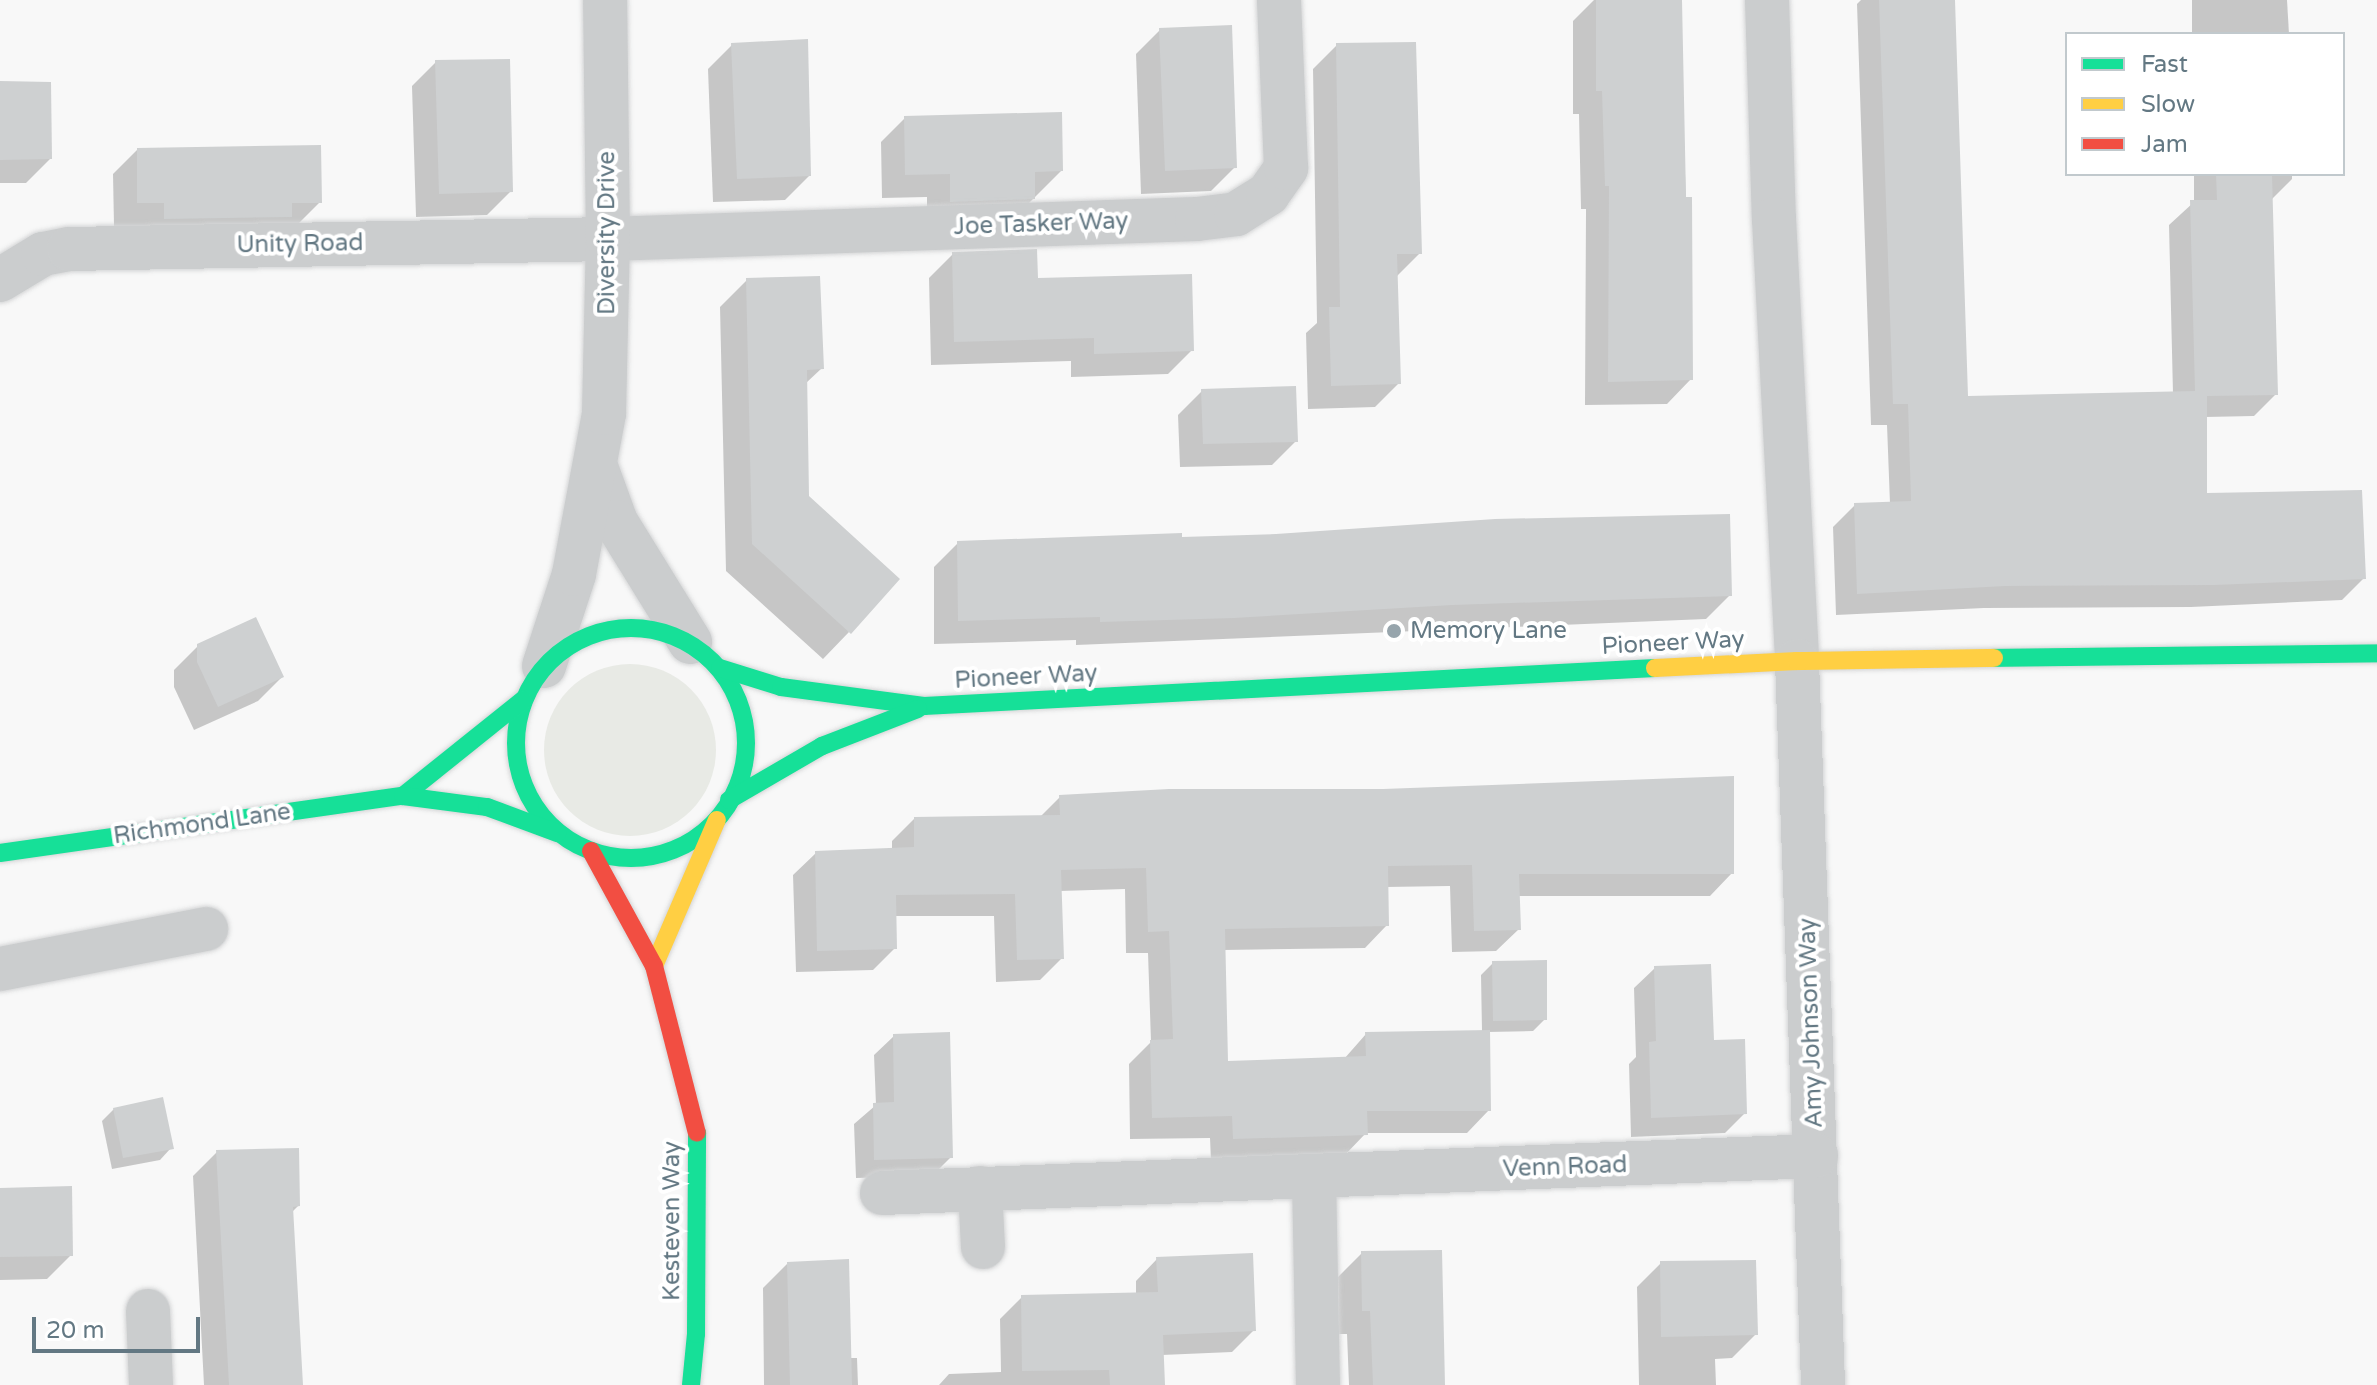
<!DOCTYPE html>
<style>
body{margin:0}
#map{position:relative;width:2377px;height:1385px;overflow:hidden;background:#f8f8f8;font-family:"Varela Round",sans-serif}
div>[style]{position:absolute}
.green>*{inset:0;background:#e8eae5}
.round{border-radius:50%}
.shadow>*{inset:0;background:#0003}
.building>*{inset:0;background:#ced0d1}
.roads{filter:drop-shadow(0 0 2px #d4d5d6) drop-shadow(0 0 2px #d4d5d6)}
.street>*{height:44px;margin:-22px;padding:0 22px;transform-origin:22px;border-radius:22px;background:#cbcdce}
.fast>*{height:18px;margin:-9px;padding:0 9px;transform-origin:9px;border-radius:9px;background:#16e098}
.fast>.ring{margin:-9px;padding:0;box-sizing:content-box;background:none;border:18px solid #16e098;border-radius:50%}
.slow>*{height:18px;margin:-9px;padding:0 9px;transform-origin:9px;border-radius:9px;background:#ffcf43}
.jam>*{height:18px;margin:-9px;padding:0 9px;transform-origin:9px;border-radius:9px;background:#f24e42}
.dots>*{width:22px;height:22px;translate:-50% -50%;box-sizing:border-box;border:4px solid #fff;border-radius:50%}
span{translate:-50% -50%;white-space:nowrap;text-align:center;line-height:1.15;-webkit-text-stroke:8px #fff;paint-order:stroke}
.street-label{font-size:24px;color:#637883}
.poi-label{font-size:24px;color:#637883}
.left{translate:0 -50%;text-align:left}
.legend{position:absolute;left:2065px;top:32px;width:280px;height:144px;box-sizing:border-box;background:#fff;border:2px solid #c1c9cd;margin:0;padding:10px 14px;list-style:none;font-size:24px;color:#637883}
.legend li{display:flex;align-items:center;gap:16px;height:40px}
.legend b{width:40px;border:2px solid #c1c9cd}
.scale{position:absolute;left:32px;top:1317px;width:168px;height:36px;box-sizing:border-box;border:4px solid #637883;border-top:0;padding-left:10px;font-size:24px;line-height:28px;white-space:nowrap;color:#637883;-webkit-text-stroke:6px #fff;paint-order:stroke}
</style>
<div id="map">
<div class="green">
<i class="round" style="left:544px;top:664px;width:172px;height:172px"></i>
</div>
<div class="shadow">
<i style="clip-path:polygon(1594px 0,1680px 0,1691px 379px,1667px 404px,1585px 405px,1586px 209px,1581px 209px,1579px 114px,1573px 114px,1573px 21px)"></i>
<i style="clip-path:polygon(1861px 0,1953px 0,1966px 398px,2173px 394px,2169px 225px,2194px 202px,2194px 174px,2292px 174px,2292px 179px,2270px 201px,2276px 394px,2254px 416px,2205px 417px,2205px 495px,2364px 578px,2342px 600px,2191px 607px,1984px 608px,1836px 615px,1833px 527px,1855px 505px,1890px 504px,1887px 425px,1871px 425px,1857px 4px)"></i>
<i style="clip-path:polygon(2192px 0,2287px 0,2289px 34px,2192px 34px)"></i>
<i style="clip-path:polygon(1160px 30px,1235px 167px,1211px 191px,1141px 194px,1136px 54px)"></i>
<i style="clip-path:polygon(732px 45px,809px 176px,785px 200px,713px 202px,708px 69px)"></i>
<i style="clip-path:polygon(1337px 45px,1420px 253px,1396px 277px,1399px 383px,1375px 407px,1308px 409px,1306px 333px,1317px 323px,1313px 69px)"></i>
<i style="clip-path:polygon(436px 62px,511px 191px,487px 215px,416px 217px,412px 86px)"></i>
<i style="clip-path:polygon(0 83px,50px 159px,26px 183px,0 183px)"></i>
<i style="clip-path:polygon(905px 118px,1061px 171px,1009px 223px,927px 225px,927px 197px,882px 198px,881px 142px)"></i>
<i style="clip-path:polygon(137px 150px,320px 202px,296px 226px,114px 226px,113px 174px)"></i>
<i style="clip-path:polygon(953px 254px,1036px 280px,1192px 350px,1168px 374px,1071px 377px,1071px 361px,931px 365px,929px 278px)"></i>
<i style="clip-path:polygon(747px 280px,822px 368px,805px 384px,807px 496px,849px 632px,823px 659px,726px 571px,720px 307px)"></i>
<i style="clip-path:polygon(1202px 391px,1296px 441px,1272px 465px,1180px 467px,1178px 415px)"></i>
<i style="clip-path:polygon(1181px 539px,1730px 595px,1706px 619px,1076px 645px,1076px 640px,934px 644px,934px 567px,958px 543px)"></i>
<i style="clip-path:polygon(198px 646px,282px 677px,258px 701px,194px 730px,174px 687px,174px 670px)"></i>
<i style="clip-path:polygon(1060px 797px,1732px 873px,1710px 896px,1518px 896px,1519px 929px,1496px 951px,1452px 952px,1450px 886px,1386px 887px,1387px 925px,1365px 948px,1223px 950px,1226px 1064px,1344px 1059px,1366px 1034px,1482px 1032px,1481px 975px,1493px 963px,1545px 1019px,1533px 1031px,1488px 1032px,1489px 1110px,1467px 1133px,1366px 1133px,1343px 1157px,1211px 1161px,1210px 1138px,1130px 1139px,1129px 1064px,1151px 1042px,1148px 953px,1126px 953px,1125px 889px,1060px 891px,1062px 958px,1040px 980px,996px 982px,994px 916px,894px 916px,895px 948px,873px 970px,796px 972px,793px 875px,816px 853px,892px 850px,892px 841px,914px 819px,1040px 817px)"></i>
<i style="clip-path:polygon(1655px 968px,1712px 1042px,1745px 1113px,1725px 1133px,1631px 1137px,1629px 1064px,1636px 1057px,1634px 988px)"></i>
<i style="clip-path:polygon(894px 1036px,951px 1157px,932px 1176px,856px 1178px,854px 1124px,876px 1105px,874px 1055px)"></i>
<i style="clip-path:polygon(114px 1109px,171px 1148px,160px 1160px,112px 1169px,102px 1121px)"></i>
<i style="clip-path:polygon(217px 1152px,298px 1206px,291px 1213px,301px 1385px,204px 1385px,193px 1176px)"></i>
<i style="clip-path:polygon(0 1190px,71px 1255px,47px 1279px,0 1280px)"></i>
<i style="clip-path:polygon(1362px 1253px,1443px 1385px,1349px 1385px,1347px 1334px,1339px 1334px,1338px 1277px)"></i>
<i style="clip-path:polygon(1157px 1259px,1254px 1330px,1232px 1352px,1162px 1355px,1163px 1385px,939px 1385px,949px 1374px,1001px 1372px,1000px 1319px,1022px 1297px,1136px 1294px,1136px 1281px)"></i>
<i style="clip-path:polygon(1661px 1263px,1756px 1334px,1732px 1358px,1715px 1359px,1716px 1385px,1639px 1385px,1637px 1287px)"></i>
<i style="clip-path:polygon(787px 1264px,849px 1358px,857px 1358px,858px 1385px,764px 1385px,763px 1288px)"></i>
</div>
<div class="building">
<i style="clip-path:polygon(1596px 0,1682px 0,1686px 197px,1692px 197px,1693px 380px,1608px 382px,1609px 186px,1605px 186px,1602px 91px,1596px 91px)"></i>
<i style="clip-path:polygon(1879px 0,1955px 0,1968px 396px,2195px 391px,2190px 200px,2217px 200px,2216px 174px,2272px 174px,2278px 395px,2207px 396px,2207px 493px,2362px 490px,2366px 579px,2214px 585px,2005px 586px,1857px 594px,1854px 503px,1911px 501px,1908px 404px,1893px 404px)"></i>
<i style="clip-path:polygon(1232px 25px,1237px 168px,1165px 171px,1159px 28px)"></i>
<i style="clip-path:polygon(808px 39px,811px 176px,737px 179px,731px 43px)"></i>
<i style="clip-path:polygon(1416px 42px,1422px 254px,1397px 254px,1401px 384px,1331px 386px,1329px 307px,1340px 307px,1336px 43px)"></i>
<i style="clip-path:polygon(510px 59px,513px 192px,439px 194px,435px 60px)"></i>
<i style="clip-path:polygon(0 81px,51px 82px,52px 159px,0 160px)"></i>
<i style="clip-path:polygon(1062px 112px,1063px 171px,1035px 172px,1035px 199px,950px 202px,950px 174px,905px 175px,904px 116px)"></i>
<i style="clip-path:polygon(321px 145px,322px 203px,292px 203px,292px 217px,164px 219px,164px 203px,137px 203px,137px 148px)"></i>
<i style="clip-path:polygon(1037px 249px,1038px 278px,1192px 274px,1194px 351px,1094px 354px,1094px 338px,954px 342px,952px 252px)"></i>
<i style="clip-path:polygon(820px 276px,824px 369px,807px 370px,809px 496px,900px 579px,851px 634px,752px 544px,746px 278px)"></i>
<i style="clip-path:polygon(1296px 386px,1298px 442px,1203px 444px,1201px 389px)"></i>
<i style="clip-path:polygon(1730px 514px,1732px 596px,1452px 605px,1234px 618px,1100px 622px,1100px 617px,958px 621px,957px 541px,1182px 533px,1182px 537px,1276px 534px,1495px 519px)"></i>
<i style="clip-path:polygon(256px 617px,284px 677px,218px 707px,197px 662px,197px 644px)"></i>
<i style="clip-path:polygon(1734px 776px,1734px 874px,1519px 874px,1521px 930px,1474px 931px,1472px 865px,1388px 866px,1389px 926px,1225px 929px,1228px 1061px,1366px 1056px,1365px 1032px,1490px 1030px,1491px 1111px,1367px 1111px,1368px 1135px,1233px 1139px,1232px 1116px,1152px 1118px,1150px 1040px,1173px 1039px,1169px 931px,1148px 932px,1146px 868px,1061px 870px,1064px 959px,1017px 960px,1015px 894px,896px 895px,897px 949px,817px 951px,815px 851px,914px 847px,914px 817px,1060px 815px,1059px 795px,1169px 789px,1383px 789px)"></i>
<i style="clip-path:polygon(1547px 960px,1547px 1020px,1493px 1021px,1492px 961px)"></i>
<i style="clip-path:polygon(1711px 964px,1714px 1040px,1745px 1039px,1747px 1114px,1651px 1118px,1649px 1042px,1656px 1041px,1654px 966px)"></i>
<i style="clip-path:polygon(950px 1032px,953px 1158px,874px 1160px,873px 1103px,894px 1102px,893px 1034px)"></i>
<i style="clip-path:polygon(163px 1097px,174px 1149px,123px 1158px,113px 1108px)"></i>
<i style="clip-path:polygon(299px 1148px,300px 1206px,293px 1207px,303px 1385px,229px 1385px,216px 1150px)"></i>
<i style="clip-path:polygon(72px 1186px,73px 1256px,0 1257px,0 1188px)"></i>
<i style="clip-path:polygon(1442px 1250px,1445px 1385px,1373px 1385px,1370px 1311px,1362px 1311px,1361px 1251px)"></i>
<i style="clip-path:polygon(1253px 1253px,1256px 1331px,1163px 1335px,1165px 1385px,1110px 1385px,1109px 1370px,1022px 1371px,1021px 1295px,1158px 1292px,1156px 1257px)"></i>
<i style="clip-path:polygon(849px 1259px,852px 1385px,790px 1385px,787px 1262px)"></i>
<i style="clip-path:polygon(1756px 1260px,1758px 1335px,1661px 1337px,1660px 1261px)"></i>
</div>
<div class="roads">
<div class="street">
<i style="left:1767px;top:0;width:219px;rotate:88.2deg"></i>
<i style="left:1774px;top:219px;width:443px;rotate:87deg"></i>
<i style="left:1797px;top:661px;width:724px;rotate:87.94deg"></i>
<i style="left:0;top:280px;width:50px;rotate:-31.2deg"></i>
<i style="left:43px;top:254px;width:26px;rotate:-11deg"></i>
<i style="left:69px;top:249px;width:539px;rotate:-1.06deg"></i>
<i style="left:608px;top:239px;width:589px;rotate:-1.94deg"></i>
<i style="left:1197px;top:219px;width:39px;rotate:-7deg"></i>
<i style="left:1236px;top:214px;width:38px;rotate:-32deg"></i>
<i style="left:1268px;top:194px;width:32px;rotate:-55deg"></i>
<i style="left:1286px;top:168px;width:168px;rotate:-92.4deg"></i>
<i style="left:596px;top:467px;width:59px;rotate:70deg"></i>
<i style="left:616px;top:522px;width:141px;rotate:58.3deg"></i>
<i style="left:544px;top:666px;width:97px;rotate:-71.9deg"></i>
<i style="left:574px;top:574px;width:164px;rotate:-79.4deg"></i>
<i style="left:604px;top:413px;width:174px;rotate:-88.7deg"></i>
<i style="left:608px;top:239px;width:239px;rotate:-90.7deg"></i>
<i style="left:0;top:969px;width:210px;rotate:-11deg"></i>
<i style="left:1314px;top:1177px;width:208px;rotate:88.9deg"></i>
<i style="left:980px;top:1188px;width:59px;rotate:87.1deg"></i>
<i style="left:882px;top:1193px;width:935px;rotate:-2.27deg"></i>
<i style="left:148px;top:1311px;width:74px;rotate:87.7deg"></i>
</div>
<div class="fast">
<i class="ring" style="left:516px;top:628px;width:212px;height:212px"></i>
<i style="left:1994px;top:658px;width:383px;rotate:-0.7deg"></i>
<i style="left:720px;top:668px;width:64px;rotate:17.3deg"></i>
<i style="left:781px;top:687px;width:144px;rotate:7.6deg"></i>
<i style="left:924px;top:706px;width:732px;rotate:-2.98deg"></i>
<i style="left:403px;top:796px;width:154px;rotate:-38.7deg"></i>
<i style="left:729px;top:800px;width:108px;rotate:-30.1deg"></i>
<i style="left:822px;top:746px;width:103px;rotate:-21.1deg"></i>
<i style="left:0;top:853px;width:407px;rotate:-8.1deg"></i>
<i style="left:403px;top:796px;width:85px;rotate:7.5deg"></i>
<i style="left:487px;top:807px;width:75px;rotate:20.4deg"></i>
<i style="left:691px;top:1385px;width:51px;rotate:-84.4deg"></i>
<i style="left:696px;top:1334px;width:201px;rotate:-89.7deg"></i>
</div>
<div class="slow">
<i style="left:1655px;top:668px;width:142px;rotate:-2.8deg"></i>
<i style="left:1797px;top:661px;width:197px;rotate:-0.9deg"></i>
<i style="left:654px;top:966px;width:159px;rotate:-66.7deg"></i>
</div>
<div class="jam">
<i style="left:591px;top:851px;width:131px;rotate:61.3deg"></i>
<i style="left:654px;top:966px;width:172px;rotate:75.6deg"></i>
</div>
</div>
<div class="dots">
<i style="left:1394px;top:631px;background:#97a5ac"></i>
</div>
<div class="street-label">
<span style="left:1041px;top:224px;rotate:-2deg">Joe Tasker Way</span>
<span style="left:607px;top:233px;rotate:-90deg">Diversity Drive</span>
<span style="left:300px;top:244px;rotate:-1deg">Unity Road</span>
<span style="left:1673px;top:643px;rotate:-3deg">Pioneer Way</span>
<span style="left:1026px;top:677px;rotate:-3deg">Pioneer Way</span>
<span style="left:202px;top:824px;rotate:-8deg">Richmond Lane</span>
<span style="left:1811px;top:1023px;rotate:-92deg">Amy Johnson Way</span>
<span style="left:1565px;top:1167px;rotate:-2deg">Venn Road</span>
<span style="left:672px;top:1221px;rotate:-90deg">Kesteven Way</span>
</div>
<div class="poi-label">
<span class="left" style="left:1410px;top:631px">Memory Lane</span>
</div>
<ul class="legend">
<li><b style="height:10px;background:#16e098"></b>Fast</li>
<li><b style="height:10px;background:#ffcf43"></b>Slow</li>
<li><b style="height:10px;background:#f24e42"></b>Jam</li>
</ul>
<div class="scale">20 m</div>
</div>
